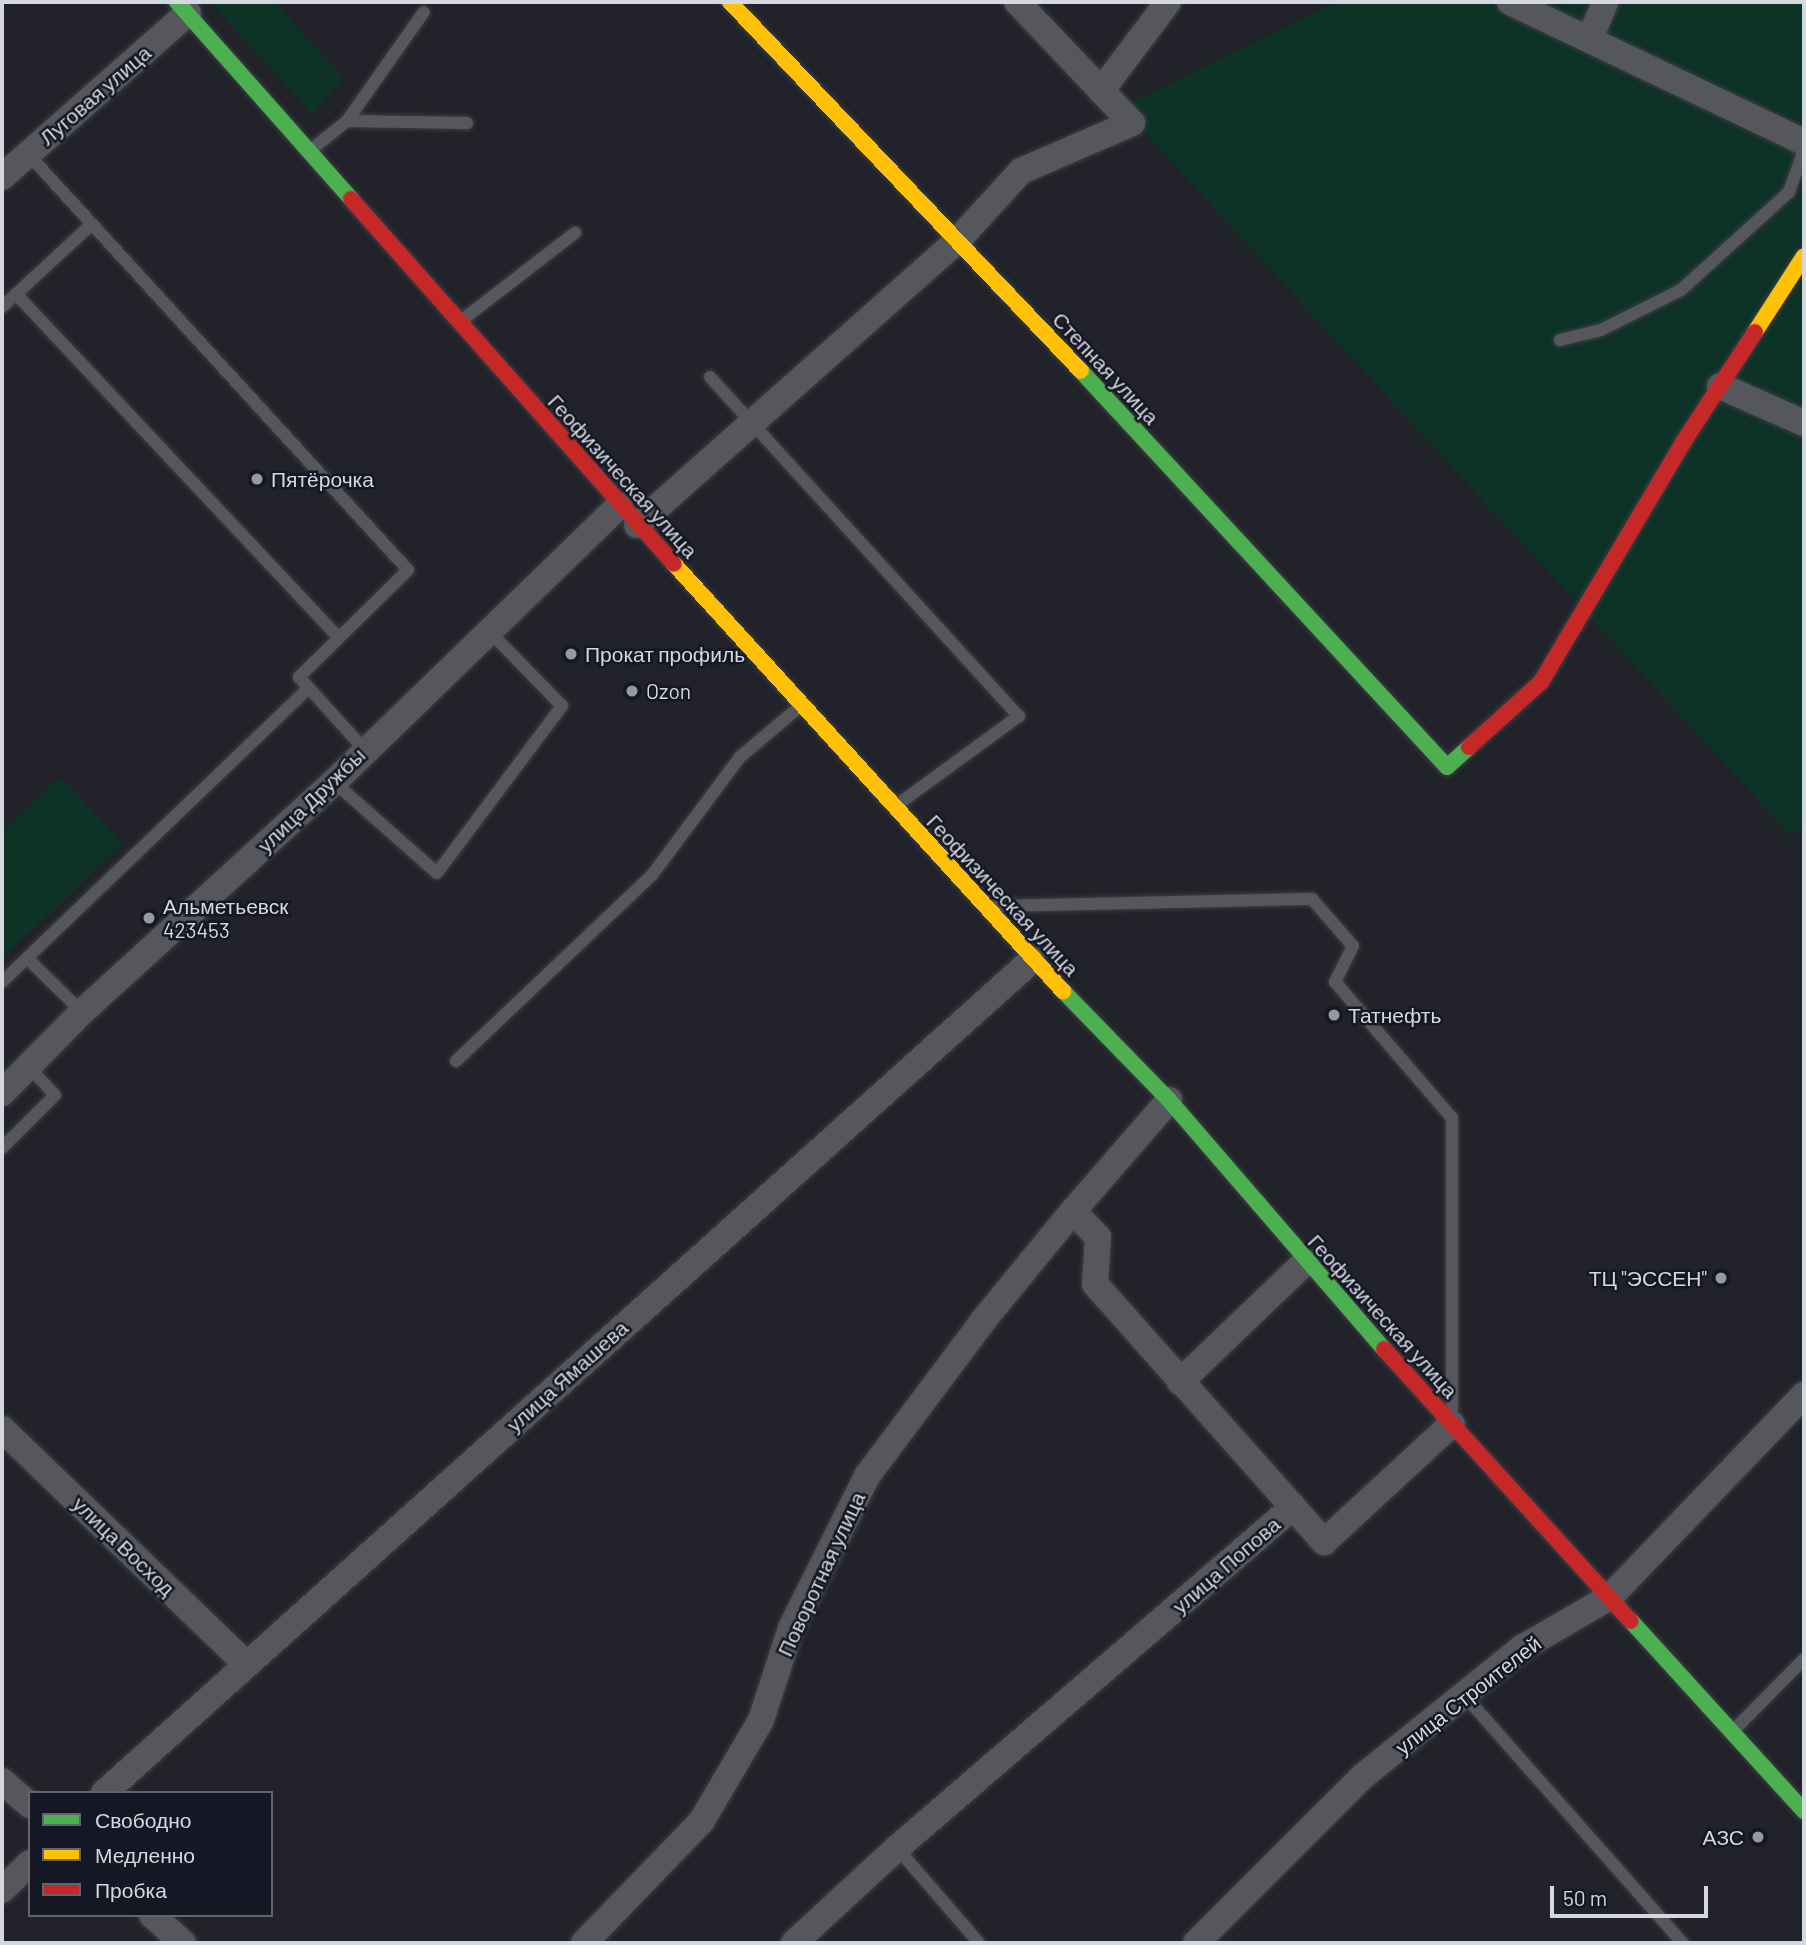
<!DOCTYPE html>
<meta charset="utf-8">
<style>
body{margin:0}
#map{position:relative;width:1806px;height:1945px;overflow:hidden;background:#22232a;font-family:Barlow,sans-serif}
div>[style]{position:absolute}
.green>*{inset:0;background:#0d3226}
.roads{filter:drop-shadow(0 0 2px #3c3e43) drop-shadow(0 0 2px #3c3e43)}
.lane>*{height:12px;margin:-6px;padding:0 6px;transform-origin:6px;border-radius:6px;background:#55575c}
.street>*{height:26px;margin:-13px;padding:0 13px;transform-origin:13px;border-radius:13px;background:#55575c}
.fast>*{height:16px;margin:-8px;padding:0 8px;transform-origin:8px;border-radius:8px;background:#4caf50}
.slow>*{height:16px;margin:-8px;padding:0 8px;transform-origin:8px;border-radius:8px;background:#ffc107}
.jam>*{height:16px;margin:-8px;padding:0 8px;transform-origin:8px;border-radius:8px;background:#c62828}
.dots>*{width:19px;height:19px;translate:-50% -50%;box-sizing:border-box;border:4px solid #151824;border-radius:50%}
span{translate:-50% -50%;white-space:nowrap;text-align:center;line-height:1.15;-webkit-text-stroke:5px #151824;paint-order:stroke}
.street-label{font-size:21px;color:#d5d8e0}
.poi-label{font-size:21px;color:#d5d8e0}
.left{translate:0 -50%;text-align:left}
.right{translate:-100% -50%;text-align:right}
.frame{position:absolute;inset:0;border:4px solid #d5d8e0;pointer-events:none}
.legend{position:absolute;left:28px;top:1791px;width:245px;height:126px;box-sizing:border-box;background:#151824;border:2px solid #62656f;margin:0;padding:9px 12px;list-style:none;font-size:21px;color:#d5d8e0}
.legend li{display:flex;align-items:center;gap:14px;height:35px}
.legend b{width:35px;border:2px solid #62656f}
.scale{position:absolute;left:1550px;top:1886px;width:158px;height:32px;box-sizing:border-box;border:4px solid #d5d8e0;border-top:0;padding-left:9px;font-size:21px;line-height:24px;white-space:nowrap;color:#d5d8e0;-webkit-text-stroke:5px #151824;paint-order:stroke}
</style>
<div id="map">
<div class="green">
<i style="clip-path:polygon(210px 2px,275px 2px,344px 79px,312px 114px)"></i>
<i style="clip-path:polygon(1337px 2px,1804px 2px,1804px 828px,1791px 836px,1121px 107px)"></i>
<i style="clip-path:polygon(60px 777px,123px 843px,2px 958px,2px 832px)"></i>
</div>
<div class="roads">
<div class="lane">
<i style="left:347px;top:121px;width:133px;rotate:-54.8deg"></i>
<i style="left:312px;top:149px;width:45px;rotate:-38.7deg"></i>
<i style="left:347px;top:121px;width:120px;rotate:1deg"></i>
<i style="left:28px;top:154px;width:563px;rotate:47.59deg"></i>
<i style="left:408px;top:570px;width:153px;rotate:135.5deg"></i>
<i style="left:299px;top:677px;width:97px;rotate:47.9deg"></i>
<i style="left:16px;top:294px;width:469px;rotate:46.8deg"></i>
<i style="left:2px;top:307px;width:122px;rotate:-42.7deg"></i>
<i style="left:462px;top:320px;width:143px;rotate:-37.6deg"></i>
<i style="left:1560px;top:340px;width:42px;rotate:-13.7deg"></i>
<i style="left:1601px;top:330px;width:89px;rotate:-26.6deg"></i>
<i style="left:1681px;top:290px;width:146px;rotate:-42.2deg"></i>
<i style="left:1789px;top:192px;width:45px;rotate:-70.3deg"></i>
<i style="left:710px;top:377px;width:459px;rotate:47.7deg"></i>
<i style="left:1019px;top:716px;width:151px;rotate:143.9deg"></i>
<i style="left:334px;top:782px;width:137px;rotate:41.5deg"></i>
<i style="left:437px;top:873px;width:209px;rotate:-53.2deg"></i>
<i style="left:562px;top:706px;width:105px;rotate:-134.2deg"></i>
<i style="left:993px;top:906px;width:319px;rotate:-1.3deg"></i>
<i style="left:1312px;top:899px;width:62px;rotate:48.9deg"></i>
<i style="left:1353px;top:946px;width:40px;rotate:116.6deg"></i>
<i style="left:1335px;top:982px;width:179px;rotate:49.3deg"></i>
<i style="left:1452px;top:1118px;width:292px;rotate:90deg"></i>
<i style="left:27px;top:958px;width:77px;rotate:44.5deg"></i>
<i style="left:2px;top:982px;width:425px;rotate:-43.8deg"></i>
<i style="left:456px;top:1061px;width:270px;rotate:-43.5deg"></i>
<i style="left:652px;top:875px;width:147px;rotate:-53.3deg"></i>
<i style="left:740px;top:757px;width:76px;rotate:-40.2deg"></i>
<i style="left:2px;top:1148px;width:75px;rotate:-45deg"></i>
<i style="left:55px;top:1095px;width:40px;rotate:-133deg"></i>
<i style="left:1464px;top:1695px;width:331px;rotate:48.6deg"></i>
<i style="left:1735px;top:1729px;width:98px;rotate:-45.4deg"></i>
<i style="left:897px;top:1848px;width:125px;rotate:49.2deg"></i>
</div>
<div class="street">
<i style="left:1510px;top:2px;width:326px;rotate:25.5deg"></i>
<i style="left:1590px;top:38px;width:39px;rotate:-67deg"></i>
<i style="left:1101px;top:91px;width:111px;rotate:-53deg"></i>
<i style="left:2px;top:177px;width:248px;rotate:-41.4deg"></i>
<i style="left:1720px;top:386px;width:92px;rotate:23.8deg"></i>
<i style="left:637px;top:525px;width:431px;rotate:-41.6deg"></i>
<i style="left:959px;top:239px;width:92px;rotate:-47.6deg"></i>
<i style="left:1021px;top:171px;width:121px;rotate:-23.4deg"></i>
<i style="left:1132px;top:123px;width:167px;rotate:-133.5deg"></i>
<i style="left:2px;top:1093px;width:114px;rotate:-45.4deg"></i>
<i style="left:82px;top:1012px;width:341px;rotate:-42.4deg"></i>
<i style="left:334px;top:782px;width:398px;rotate:-44.1deg"></i>
<i style="left:1180px;top:1382px;width:173px;rotate:-43.8deg"></i>
<i style="left:2px;top:1429px;width:339px;rotate:43.9deg"></i>
<i style="left:1293px;top:1507px;width:47px;rotate:48.5deg"></i>
<i style="left:1324px;top:1542px;width:174px;rotate:-42.7deg"></i>
<i style="left:2px;top:1781px;width:37px;rotate:41deg"></i>
<i style="left:104px;top:1793px;width:1247px;rotate:-41.91deg"></i>
<i style="left:2px;top:1890px;width:39px;rotate:-44deg"></i>
<i style="left:152px;top:1915px;width:42px;rotate:42.1deg"></i>
<i style="left:584px;top:1943px;width:168px;rotate:-46deg"></i>
<i style="left:701px;top:1822px;width:118px;rotate:-59.5deg"></i>
<i style="left:761px;top:1720px;width:97px;rotate:-71.9deg"></i>
<i style="left:791px;top:1628px;width:170px;rotate:-63.4deg"></i>
<i style="left:867px;top:1476px;width:192px;rotate:-53.2deg"></i>
<i style="left:982px;top:1322px;width:144px;rotate:-50.7deg"></i>
<i style="left:794px;top:1943px;width:140px;rotate:-42.7deg"></i>
<i style="left:897px;top:1848px;width:523px;rotate:-40.73deg"></i>
<i style="left:1293px;top:1507px;width:298px;rotate:-131.6deg"></i>
<i style="left:1095px;top:1284px;width:47px;rotate:-86.3deg"></i>
<i style="left:1098px;top:1237px;width:36px;rotate:-134deg"></i>
<i style="left:1073px;top:1211px;width:147px;rotate:-49.1deg"></i>
<i style="left:1196px;top:1943px;width:235px;rotate:-45deg"></i>
<i style="left:1362px;top:1777px;width:206px;rotate:-38.9deg"></i>
<i style="left:1522px;top:1648px;width:102px;rotate:-30.1deg"></i>
<i style="left:1610px;top:1597px;width:280px;rotate:-46.2deg"></i>
</div>
<div class="fast">
<i style="left:177px;top:2px;width:263px;rotate:48.5deg"></i>
<i style="left:1081px;top:371px;width:539px;rotate:47.25deg"></i>
<i style="left:1447px;top:767px;width:30px;rotate:-42deg"></i>
<i style="left:1063px;top:991px;width:152px;rotate:45.8deg"></i>
<i style="left:1169px;top:1100px;width:329px;rotate:49.2deg"></i>
<i style="left:1631px;top:1621px;width:257px;rotate:47.7deg"></i>
</div>
<div class="slow">
<i style="left:730px;top:2px;width:509px;rotate:46.43deg"></i>
<i style="left:1755px;top:332px;width:90px;rotate:-57.2deg"></i>
<i style="left:674px;top:564px;width:578px;rotate:47.67deg"></i>
</div>
<div class="jam">
<i style="left:351px;top:199px;width:487px;rotate:48.5deg"></i>
<i style="left:1469px;top:747px;width:97px;rotate:-42.1deg"></i>
<i style="left:1541px;top:682px;width:280px;rotate:-59.3deg"></i>
<i style="left:1684px;top:441px;width:130px;rotate:-56.9deg"></i>
<i style="left:1384px;top:1349px;width:367px;rotate:47.8deg"></i>
</div>
</div>
<div class="dots">
<i style="left:257px;top:479px;background:#9699a0"></i>
<i style="left:571px;top:654px;background:#9699a0"></i>
<i style="left:632px;top:691px;background:#9699a0"></i>
<i style="left:149px;top:918px;background:#9699a0"></i>
<i style="left:1334px;top:1015px;background:#9699a0"></i>
<i style="left:1721px;top:1278px;background:#9699a0"></i>
<i style="left:1758px;top:1837px;background:#9699a0"></i>
</div>
<div class="street-label">
<span style="left:95px;top:95px;rotate:-41deg">Луговая улица</span>
<span style="left:1106px;top:368px;rotate:47deg">Степная улица</span>
<span style="left:623px;top:476px;rotate:48deg">Геофизическая улица</span>
<span style="left:311px;top:800px;rotate:-44deg">улица Дружбы</span>
<span style="left:1003px;top:895px;rotate:47deg">Геофизическая улица</span>
<span style="left:1383px;top:1316px;rotate:48deg">Геофизическая улица</span>
<span style="left:567px;top:1376px;rotate:-42deg">улица Ямашева</span>
<span style="left:124px;top:1546px;rotate:44deg">улица Восход</span>
<span style="left:1226px;top:1565px;rotate:-41deg">улица Попова</span>
<span style="left:821px;top:1574px;rotate:-65deg">Поворотная улица</span>
<span style="left:1468px;top:1695px;rotate:-38deg">улица Строителей</span>
</div>
<div class="poi-label">
<span class="left" style="left:271px;top:479px">Пятёрочка</span>
<span class="left" style="left:585px;top:654px">Прокат профиль</span>
<span class="left" style="left:646px;top:691px">Ozon</span>
<span class="left" style="left:163px;top:918px">Альметьевск<br>423453</span>
<span class="left" style="left:1348px;top:1015px">Татнефть</span>
<span class="right" style="left:1707px;top:1278px">ТЦ "ЭССЕН"</span>
<span class="right" style="left:1744px;top:1837px">АЗС</span>
</div>
<div class="frame"></div>
<ul class="legend">
<li><b style="height:9px;background:#4caf50"></b>Свободно</li>
<li><b style="height:9px;background:#ffc107"></b>Медленно</li>
<li><b style="height:9px;background:#c62828"></b>Пробка</li>
</ul>
<div class="scale">50 m</div>
</div>
